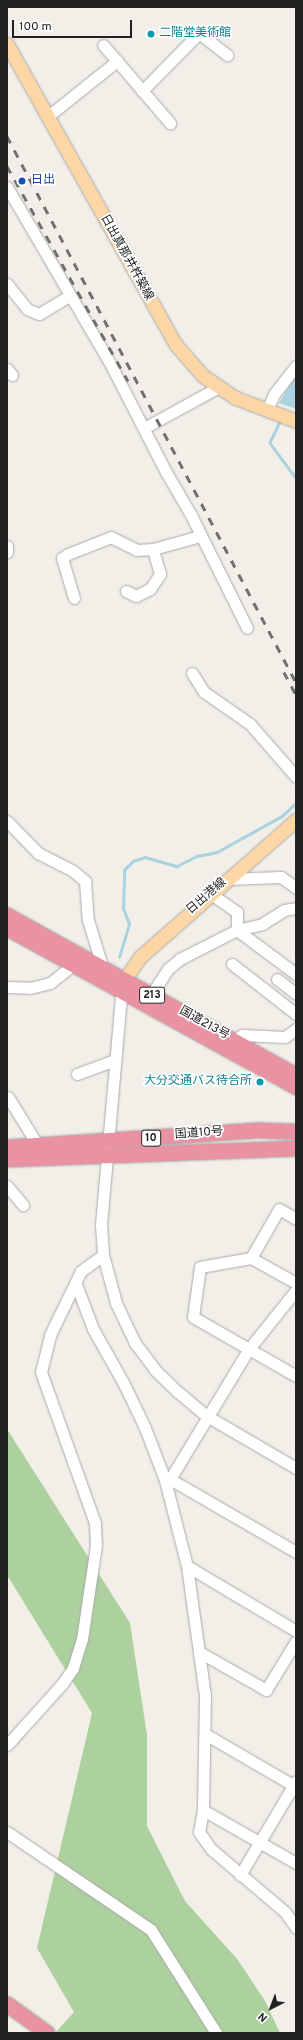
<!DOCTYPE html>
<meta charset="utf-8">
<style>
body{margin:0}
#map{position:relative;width:303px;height:2040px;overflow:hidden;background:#f2efe9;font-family:Overpass,"Noto Sans JP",sans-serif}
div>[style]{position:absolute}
.forest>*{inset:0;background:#add19e}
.water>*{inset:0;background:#aad3df}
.stream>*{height:2.5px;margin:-1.25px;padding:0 1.25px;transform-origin:1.25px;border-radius:1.25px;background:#aad3df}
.roads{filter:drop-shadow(0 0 1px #a9a9a9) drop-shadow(0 0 1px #a9a9a9)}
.minor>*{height:11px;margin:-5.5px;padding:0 5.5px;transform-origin:5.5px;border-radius:5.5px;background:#fff}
.major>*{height:13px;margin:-6.5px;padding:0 6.5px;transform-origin:6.5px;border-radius:6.5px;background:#fcd6a4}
.highway>*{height:15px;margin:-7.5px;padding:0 7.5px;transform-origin:7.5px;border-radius:7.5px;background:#e892a2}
.rail>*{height:2.5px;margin-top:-1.25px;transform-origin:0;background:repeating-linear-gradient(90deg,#707070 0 8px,transparent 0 16px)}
.dots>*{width:11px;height:11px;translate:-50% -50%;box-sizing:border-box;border:2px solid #fff;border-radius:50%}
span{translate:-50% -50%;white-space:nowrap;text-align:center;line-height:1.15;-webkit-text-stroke:3.5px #fff;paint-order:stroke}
.shield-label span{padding:1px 3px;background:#fff;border:1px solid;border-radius:3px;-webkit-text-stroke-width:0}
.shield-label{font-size:11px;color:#222;font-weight:700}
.culture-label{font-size:12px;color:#0d838f}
.left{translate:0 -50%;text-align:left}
.right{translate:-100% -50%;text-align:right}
.transit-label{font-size:12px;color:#164399}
.street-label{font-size:12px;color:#222}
.frame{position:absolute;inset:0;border:8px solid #222;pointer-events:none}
.north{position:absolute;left:251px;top:1988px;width:40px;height:40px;-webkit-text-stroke:3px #fff;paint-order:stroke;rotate:222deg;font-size:11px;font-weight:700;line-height:16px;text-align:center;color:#222}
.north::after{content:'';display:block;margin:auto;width:14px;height:18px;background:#222;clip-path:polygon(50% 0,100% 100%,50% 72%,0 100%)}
.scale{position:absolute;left:12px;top:20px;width:120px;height:18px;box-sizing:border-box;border:2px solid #222;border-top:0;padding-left:5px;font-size:12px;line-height:14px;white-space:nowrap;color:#222;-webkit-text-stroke:3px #fff;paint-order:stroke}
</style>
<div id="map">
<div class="forest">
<i style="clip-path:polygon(7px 1429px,130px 1623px,147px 1735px,147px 1826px,185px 1901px,238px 1960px,265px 2001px,280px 2033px,55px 2033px,74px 2012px,37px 1948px,92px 1713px,7px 1575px)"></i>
</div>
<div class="water">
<i style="clip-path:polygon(296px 375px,296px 409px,279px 403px)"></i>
</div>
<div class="stream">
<i style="left:281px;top:420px;width:25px;rotate:116deg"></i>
<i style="left:270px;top:443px;width:44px;rotate:53.4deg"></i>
<i style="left:119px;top:957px;width:34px;rotate:-73deg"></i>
<i style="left:129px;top:924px;width:17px;rotate:-111deg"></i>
<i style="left:123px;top:908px;width:38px;rotate:-88deg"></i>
<i style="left:124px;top:870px;width:13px;rotate:-45deg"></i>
<i style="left:133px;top:861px;width:13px;rotate:-18deg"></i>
<i style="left:145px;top:857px;width:33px;rotate:16deg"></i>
<i style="left:177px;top:866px;width:22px;rotate:-27deg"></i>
<i style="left:197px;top:856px;width:20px;rotate:-11deg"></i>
<i style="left:217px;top:852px;width:74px;rotate:-29deg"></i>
<i style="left:282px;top:816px;width:19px;rotate:-43deg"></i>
</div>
<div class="roads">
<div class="minor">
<i style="left:117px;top:61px;width:82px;rotate:49.5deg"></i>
<i style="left:142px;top:91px;width:81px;rotate:-45.5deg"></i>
<i style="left:199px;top:33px;width:36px;rotate:38deg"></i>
<i style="left:47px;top:117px;width:90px;rotate:-38.7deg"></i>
<i style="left:117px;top:61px;width:21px;rotate:-131deg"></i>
<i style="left:7px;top:187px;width:208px;rotate:59.7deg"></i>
<i style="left:112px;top:367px;width:118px;rotate:62.8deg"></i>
<i style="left:166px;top:472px;width:50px;rotate:59.8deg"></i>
<i style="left:191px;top:515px;width:126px;rotate:63.6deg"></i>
<i style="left:7px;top:284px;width:32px;rotate:51deg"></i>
<i style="left:27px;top:309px;width:13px;rotate:23deg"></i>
<i style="left:39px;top:314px;width:35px;rotate:-31deg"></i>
<i style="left:7px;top:369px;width:8px;rotate:50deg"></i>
<i style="left:267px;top:410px;width:17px;rotate:-66deg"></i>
<i style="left:274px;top:394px;width:36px;rotate:-52deg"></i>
<i style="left:144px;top:428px;width:85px;rotate:-28.7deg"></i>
<i style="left:7px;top:546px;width:6px;rotate:90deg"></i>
<i style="left:126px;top:591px;width:11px;rotate:27deg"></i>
<i style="left:136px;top:596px;width:16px;rotate:-27deg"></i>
<i style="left:150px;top:589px;width:18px;rotate:-56deg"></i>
<i style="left:160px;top:574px;width:26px;rotate:-106deg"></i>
<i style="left:153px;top:549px;width:49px;rotate:-15.5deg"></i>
<i style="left:74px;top:598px;width:42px;rotate:-106.7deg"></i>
<i style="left:62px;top:558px;width:7px;rotate:-34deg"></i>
<i style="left:68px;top:554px;width:46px;rotate:-21.6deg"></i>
<i style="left:111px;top:537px;width:28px;rotate:27deg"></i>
<i style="left:136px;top:550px;width:17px;rotate:-3deg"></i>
<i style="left:192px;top:673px;width:22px;rotate:58deg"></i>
<i style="left:204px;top:692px;width:56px;rotate:34.8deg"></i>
<i style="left:250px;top:724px;width:70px;rotate:49deg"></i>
<i style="left:7px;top:821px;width:45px;rotate:45.9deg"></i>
<i style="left:38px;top:853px;width:39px;rotate:27deg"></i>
<i style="left:73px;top:871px;width:16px;rotate:40deg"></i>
<i style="left:85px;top:881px;width:39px;rotate:86deg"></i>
<i style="left:88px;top:920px;width:51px;rotate:73deg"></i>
<i style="left:227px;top:879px;width:54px;rotate:-2.1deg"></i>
<i style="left:281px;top:877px;width:19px;rotate:36deg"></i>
<i style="left:211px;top:894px;width:32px;rotate:35deg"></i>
<i style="left:237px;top:912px;width:18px;rotate:90deg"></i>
<i style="left:237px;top:930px;width:26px;rotate:-13deg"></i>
<i style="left:262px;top:924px;width:26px;rotate:-32deg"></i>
<i style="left:284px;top:910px;width:12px;rotate:-9deg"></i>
<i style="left:232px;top:964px;width:81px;rotate:38deg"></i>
<i style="left:277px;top:979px;width:24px;rotate:38deg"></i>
<i style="left:122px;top:985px;width:241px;rotate:95deg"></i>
<i style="left:101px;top:1225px;width:30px;rotate:86deg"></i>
<i style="left:103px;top:1255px;width:50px;rotate:74.8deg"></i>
<i style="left:116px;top:1303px;width:44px;rotate:64.6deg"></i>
<i style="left:135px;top:1343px;width:34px;rotate:53deg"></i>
<i style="left:155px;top:1370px;width:32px;rotate:44deg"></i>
<i style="left:178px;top:1392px;width:38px;rotate:40deg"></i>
<i style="left:207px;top:1416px;width:103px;rotate:30.3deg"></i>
<i style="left:7px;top:987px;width:23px;rotate:2deg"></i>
<i style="left:30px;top:988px;width:21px;rotate:-14deg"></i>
<i style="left:50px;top:983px;width:37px;rotate:-38deg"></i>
<i style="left:151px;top:995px;width:31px;rotate:-57deg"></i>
<i style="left:168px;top:969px;width:16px;rotate:-40deg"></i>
<i style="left:180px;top:959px;width:64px;rotate:-27deg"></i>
<i style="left:237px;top:930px;width:74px;rotate:36.7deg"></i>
<i style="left:234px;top:1041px;width:10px;rotate:-37deg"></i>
<i style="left:242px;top:1035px;width:43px;rotate:2.7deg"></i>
<i style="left:285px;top:1037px;width:14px;rotate:-36deg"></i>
<i style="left:77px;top:1074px;width:40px;rotate:-20.2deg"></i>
<i style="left:8px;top:1097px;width:55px;rotate:58.3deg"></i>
<i style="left:7px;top:1186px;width:25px;rotate:50deg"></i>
<i style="left:251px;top:1258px;width:56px;rotate:-60.3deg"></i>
<i style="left:279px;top:1209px;width:20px;rotate:30deg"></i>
<i style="left:296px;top:1283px;width:51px;rotate:-150.9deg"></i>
<i style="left:251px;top:1258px;width:52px;rotate:170deg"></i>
<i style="left:200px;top:1267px;width:50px;rotate:98deg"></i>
<i style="left:193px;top:1317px;width:119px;rotate:29.8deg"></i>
<i style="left:76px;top:1284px;width:48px;rotate:69.3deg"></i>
<i style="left:93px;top:1329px;width:63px;rotate:60.6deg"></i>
<i style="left:124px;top:1384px;width:49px;rotate:64.5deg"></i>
<i style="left:145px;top:1428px;width:56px;rotate:69deg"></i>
<i style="left:165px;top:1480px;width:89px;rotate:75.7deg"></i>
<i style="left:187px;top:1566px;width:130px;rotate:82.1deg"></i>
<i style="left:205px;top:1695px;width:115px;rotate:91deg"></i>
<i style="left:203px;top:1810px;width:22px;rotate:100deg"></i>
<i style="left:199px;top:1832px;width:21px;rotate:55deg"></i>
<i style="left:211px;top:1849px;width:97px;rotate:40.4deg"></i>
<i style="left:285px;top:1912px;width:19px;rotate:55deg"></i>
<i style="left:170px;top:1479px;width:151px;rotate:-58.8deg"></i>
<i style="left:248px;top:1350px;width:77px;rotate:-51.3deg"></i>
<i style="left:165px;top:1480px;width:5px;rotate:-11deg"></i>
<i style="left:170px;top:1479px;width:146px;rotate:30.1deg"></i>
<i style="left:187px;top:1566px;width:127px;rotate:30.8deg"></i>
<i style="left:201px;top:1653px;width:75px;rotate:29.6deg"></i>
<i style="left:266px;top:1690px;width:57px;rotate:-58.5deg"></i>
<i style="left:205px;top:1734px;width:105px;rotate:30.2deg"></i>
<i style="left:7px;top:1745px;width:82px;rotate:-48deg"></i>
<i style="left:62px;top:1684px;width:19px;rotate:-55deg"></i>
<i style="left:73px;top:1668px;width:30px;rotate:-73deg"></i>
<i style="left:82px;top:1639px;width:95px;rotate:-81.5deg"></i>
<i style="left:96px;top:1545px;width:22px;rotate:-93deg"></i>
<i style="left:95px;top:1523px;width:160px;rotate:-109.7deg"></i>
<i style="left:41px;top:1372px;width:38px;rotate:-76deg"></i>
<i style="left:50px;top:1335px;width:71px;rotate:-64.2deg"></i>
<i style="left:81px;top:1271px;width:27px;rotate:-36deg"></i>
<i style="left:203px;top:1810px;width:107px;rotate:29.7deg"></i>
<i style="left:7px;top:1832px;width:174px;rotate:34.2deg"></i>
<i style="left:151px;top:1930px;width:122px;rotate:57.7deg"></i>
<i style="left:240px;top:1875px;width:109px;rotate:-59.2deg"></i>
</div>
<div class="major">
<i style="left:7px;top:44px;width:345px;rotate:60.7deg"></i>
<i style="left:176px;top:345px;width:41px;rotate:48.9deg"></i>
<i style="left:203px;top:376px;width:40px;rotate:34deg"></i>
<i style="left:236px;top:398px;width:64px;rotate:21deg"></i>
<i style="left:124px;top:980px;width:28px;rotate:-55deg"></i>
<i style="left:140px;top:957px;width:208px;rotate:-41.3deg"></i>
</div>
<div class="highway">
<i style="left:7px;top:915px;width:330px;rotate:29deg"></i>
<i style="left:7px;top:928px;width:330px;rotate:28.8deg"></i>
<i style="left:7px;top:1147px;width:253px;rotate:-3.9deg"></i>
<i style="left:259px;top:1130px;width:37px;rotate:2deg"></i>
<i style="left:7px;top:1159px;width:289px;rotate:-2.2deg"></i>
<i style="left:7px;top:2004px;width:49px;rotate:35.9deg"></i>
</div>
</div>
<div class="rail">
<i style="left:7px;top:136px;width:618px;rotate:62.11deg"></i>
<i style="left:7px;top:166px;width:247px;rotate:60.6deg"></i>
<i style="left:284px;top:672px;width:26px;rotate:62deg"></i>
</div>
<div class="dots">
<i style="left:151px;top:34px;background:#0f9aa8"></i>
<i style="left:22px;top:181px;background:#1a4fb4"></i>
<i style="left:260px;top:1082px;background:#0f9aa8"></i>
</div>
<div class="shield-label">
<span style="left:152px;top:995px">213</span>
<span style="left:151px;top:1138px">10</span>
</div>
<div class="culture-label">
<span class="left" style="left:159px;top:34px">二階堂美術館</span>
<span class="right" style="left:252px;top:1082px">大分交通バス待合所</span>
</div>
<div class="transit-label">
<span class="left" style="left:31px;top:181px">日出</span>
</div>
<div class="street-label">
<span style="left:126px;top:258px;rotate:61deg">日出真那井杵築線</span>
<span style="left:207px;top:897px;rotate:-41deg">日出港線</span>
<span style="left:204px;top:1024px;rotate:29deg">国道213号</span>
<span style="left:199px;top:1134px;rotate:-4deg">国道10号</span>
</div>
<div class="frame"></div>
<div class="north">N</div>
<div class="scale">100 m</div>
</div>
